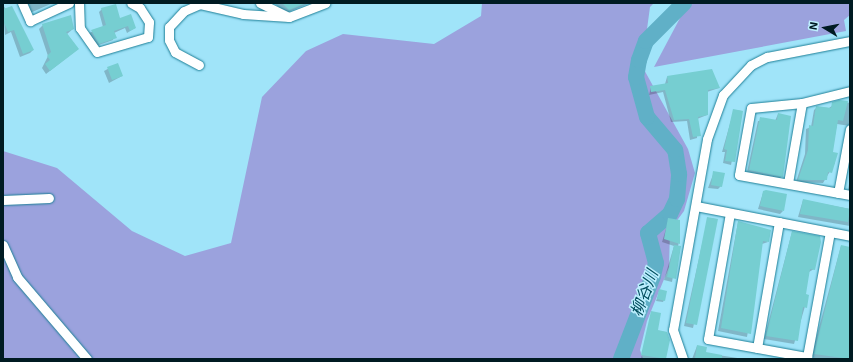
<!DOCTYPE html>
<meta charset="utf-8">
<style>
body{margin:0}
#map{position:relative;width:853px;height:362px;overflow:hidden;background:#a0e4f9;font-family:"Exo 2","Noto Sans JP",sans-serif}
div>[style]{position:absolute}
.forest>*{inset:0;background:#9ba2dd}
.shadow>*{inset:0;background:#0003}
.river>*{height:16px;margin:-8px;padding:0 8px;transform-origin:8px;border-radius:8px;background:#60b0c7}
.building>*{inset:0;background:#76ced1}
.roads{filter:drop-shadow(0 0 1px #1d7f97) drop-shadow(0 0 1px #1d7f97)}
.minor>*{height:9px;margin:-4.5px;padding:0 4.5px;transform-origin:4.5px;border-radius:4.5px;background:#fff}
span{translate:-50% -50%;white-space:nowrap;text-align:center;line-height:1.15;-webkit-text-stroke:3px #bdeffe;paint-order:stroke}
.water-label{font-size:16px;color:#024d5d;font-style:italic}
.frame{position:absolute;inset:0;border:4px solid #001b22;pointer-events:none}
.north{position:absolute;left:805px;top:8px;width:40px;height:40px;-webkit-text-stroke:3px #bdeffe;paint-order:stroke;rotate:280deg;font-size:11px;font-weight:700;line-height:16px;text-align:center;color:#001b22}
.north::after{content:'';display:block;margin:auto;width:14px;height:18px;background:#001b22;clip-path:polygon(50% 0,100% 100%,50% 72%,0 100%)}
</style>
<div id="map">
<div class="forest">
<i style="clip-path:polygon(482px 3px,654px 3px,650px 7px,642px 66px,688px 149px,695px 173px,684px 211px,670px 230px,669px 267px,647px 321px,640px 350px,643px 359px,3px 359px,3px 151px,57px 168px,132px 231px,185px 256px,231px 243px,262px 97px,306px 51px,343px 34px,434px 44px,481px 16px)"></i>
<i style="clip-path:polygon(688px 3px,850px 3px,850px 15px,844px 20px,846px 31px,654px 67px)"></i>
</div>
<div class="shadow">
<i style="clip-path:polygon(26px 3px,53px 3px,30px 13px)"></i>
<i style="clip-path:polygon(274px 3px,310px 3px,286px 13px)"></i>
<i style="clip-path:polygon(3px 5px,33px 50px,30px 53px,20px 57px,11px 32px,5px 35px)"></i>
<i style="clip-path:polygon(102px 9px,119px 19px,135px 28px,127px 33px,125px 28px,114px 33px,113px 40px,96px 46px,89px 33px,103px 27px,99px 12px)"></i>
<i style="clip-path:polygon(43px 25px,73px 29px,67px 34px,78px 49px,46px 74px,42px 68px,48px 56px,39px 29px)"></i>
<i style="clip-path:polygon(117px 64px,122px 76px,109px 83px,104px 71px)"></i>
<i style="clip-path:polygon(667px 77px,719px 88px,707px 92px,707px 115px,697px 119px,697px 138px,690px 140px,687px 121px,671px 122px,663px 92px,649px 95px,651px 87px,665px 84px)"></i>
<i style="clip-path:polygon(839px 101px,850px 103px,850px 126px,837px 124px,832px 153px,835px 163px,823px 183px,796px 182px,805px 154px,806px 129px,811px 127px,814px 110px,817px 107px,829px 108px)"></i>
<i style="clip-path:polygon(734px 110px,742px 111px,731px 165px,723px 163px,725px 152px,722px 152px)"></i>
<i style="clip-path:polygon(778px 114px,782px 176px,779px 179px,747px 172px,758px 121px,775px 121px)"></i>
<i style="clip-path:polygon(714px 172px,721px 186px,718px 189px,708px 188px)"></i>
<i style="clip-path:polygon(850px 178px,850px 191px,848px 190px)"></i>
<i style="clip-path:polygon(763px 193px,783px 211px,780px 214px,758px 209px)"></i>
<i style="clip-path:polygon(803px 200px,850px 209px,850px 226px,798px 217px)"></i>
<i style="clip-path:polygon(708px 218px,716px 219px,693px 328px,684px 326px)"></i>
<i style="clip-path:polygon(669px 219px,676px 235px,680px 235px,672px 282px,664px 280px,674px 246px,662px 242px)"></i>
<i style="clip-path:polygon(738px 222px,768px 242px,762px 244px,747px 337px,718px 331px)"></i>
<i style="clip-path:polygon(792px 232px,814px 269px,809px 272px,804px 295px,808px 296px,794px 344px,764px 339px)"></i>
<i style="clip-path:polygon(841px 246px,850px 248px,850px 359px,818px 359px,811px 357px)"></i>
<i style="clip-path:polygon(660px 290px,664px 300px,663px 302px,656px 301px)"></i>
<i style="clip-path:polygon(652px 312px,656px 331px,666px 332px,664px 359px,641px 359px)"></i>
<i style="clip-path:polygon(697px 346px,705px 353px,744px 359px,692px 359px)"></i>
</div>
<div class="river">
<i style="left:621px;top:359px;width:89px;rotate:-68.9deg"></i>
<i style="left:653px;top:276px;width:13px;rotate:-77deg"></i>
<i style="left:656px;top:263px;width:31px;rotate:-105deg"></i>
<i style="left:648px;top:233px;width:29px;rotate:-41deg"></i>
<i style="left:670px;top:214px;width:17px;rotate:-65deg"></i>
<i style="left:677px;top:199px;width:25px;rotate:-85deg"></i>
<i style="left:679px;top:174px;width:24px;rotate:-99deg"></i>
<i style="left:675px;top:150px;width:43px;rotate:-130.3deg"></i>
<i style="left:647px;top:117px;width:41px;rotate:-105.4deg"></i>
<i style="left:636px;top:77px;width:17px;rotate:-80deg"></i>
<i style="left:639px;top:60px;width:20px;rotate:-70deg"></i>
<i style="left:646px;top:41px;width:54px;rotate:-45deg"></i>
</div>
<div class="building">
<i style="clip-path:polygon(282px 3px,306px 3px,289px 10px)"></i>
<i style="clip-path:polygon(116px 4px,120px 18px,131px 14px,136px 28px,130px 31px,128px 26px,114px 31px,117px 38px,99px 44px,91px 30px,106px 25px,101px 8px)"></i>
<i style="clip-path:polygon(12px 6px,34px 50px,23px 54px,14px 30px,8px 32px,3px 20px,3px 9px)"></i>
<i style="clip-path:polygon(71px 15px,74px 29px,66px 32px,79px 49px,50px 71px,45px 64px,50px 60px,47px 56px,51px 52px,42px 24px)"></i>
<i style="clip-path:polygon(118px 63px,123px 76px,112px 80px,107px 67px)"></i>
<i style="clip-path:polygon(712px 69px,720px 88px,708px 90px,708px 115px,698px 117px,701px 136px,693px 137px,689px 119px,674px 120px,665px 90px,651px 92px,650px 86px,668px 83px,667px 76px)"></i>
<i style="clip-path:polygon(839px 100px,848px 101px,843px 121px,838px 120px,833px 152px,838px 153px,832px 173px,828px 172px,827px 180px,798px 180px,808px 150px,809px 125px,813px 126px,816px 106px,831px 108px,832px 102px)"></i>
<i style="clip-path:polygon(733px 109px,743px 111px,735px 162px,725px 161px,727px 150px,724px 149px)"></i>
<i style="clip-path:polygon(778px 113px,791px 116px,783px 177px,749px 170px,760px 117px,777px 120px)"></i>
<i style="clip-path:polygon(713px 171px,725px 173px,722px 187px,711px 185px)"></i>
<i style="clip-path:polygon(766px 190px,787px 194px,784px 211px,760px 206px,763px 191px)"></i>
<i style="clip-path:polygon(803px 199px,850px 209px,848px 222px,800px 214px)"></i>
<i style="clip-path:polygon(707px 217px,718px 219px,697px 325px,686px 323px)"></i>
<i style="clip-path:polygon(668px 218px,680px 220px,680px 244px,664px 239px)"></i>
<i style="clip-path:polygon(738px 221px,771px 230px,769px 242px,763px 241px,751px 334px,721px 328px)"></i>
<i style="clip-path:polygon(792px 231px,820px 236px,821px 242px,815px 270px,810px 269px,806px 294px,809px 295px,807px 308px,803px 307px,798px 341px,766px 336px)"></i>
<i style="clip-path:polygon(674px 245px,681px 246px,676px 279px,667px 277px)"></i>
<i style="clip-path:polygon(841px 245px,850px 247px,850px 359px,814px 354px)"></i>
<i style="clip-path:polygon(659px 289px,667px 291px,665px 301px,657px 299px)"></i>
<i style="clip-path:polygon(651px 311px,661px 313px,658px 330px,667px 332px,670px 340px,666px 359px,641px 355px)"></i>
<i style="clip-path:polygon(697px 345px,707px 347px,706px 352px,722px 355px,722px 359px,695px 358px)"></i>
</div>
<div class="roads">
<div class="minor">
<i style="left:22px;top:3px;width:20px;rotate:66deg"></i>
<i style="left:30px;top:21px;width:43px;rotate:-24.8deg"></i>
<i style="left:79px;top:3px;width:25px;rotate:88deg"></i>
<i style="left:80px;top:28px;width:29px;rotate:55deg"></i>
<i style="left:97px;top:52px;width:53px;rotate:-16.4deg"></i>
<i style="left:148px;top:37px;width:15px;rotate:-86deg"></i>
<i style="left:149px;top:22px;width:17px;rotate:-123deg"></i>
<i style="left:140px;top:8px;width:10px;rotate:-151deg"></i>
<i style="left:260px;top:3px;width:32px;rotate:26deg"></i>
<i style="left:289px;top:17px;width:39px;rotate:-21deg"></i>
<i style="left:199px;top:65px;width:27px;rotate:-152deg"></i>
<i style="left:175px;top:52px;width:13px;rotate:-117deg"></i>
<i style="left:169px;top:40px;width:13px;rotate:-90deg"></i>
<i style="left:169px;top:27px;width:22px;rotate:-47deg"></i>
<i style="left:184px;top:11px;width:17px;rotate:-24deg"></i>
<i style="left:200px;top:4px;width:44px;rotate:13.1deg"></i>
<i style="left:243px;top:14px;width:46px;rotate:3.7deg"></i>
<i style="left:850px;top:91px;width:49px;rotate:166deg"></i>
<i style="left:802px;top:103px;width:51px;rotate:174.4deg"></i>
<i style="left:751px;top:108px;width:68px;rotate:100.2deg"></i>
<i style="left:739px;top:175px;width:113px;rotate:10.2deg"></i>
<i style="left:788px;top:183px;width:81px;rotate:-80.1deg"></i>
<i style="left:838px;top:193px;width:65px;rotate:-79.4deg"></i>
<i style="left:3px;top:200px;width:46px;rotate:-2.5deg"></i>
<i style="left:696px;top:206px;width:157px;rotate:11deg"></i>
<i style="left:730px;top:213px;width:128px;rotate:99.9deg"></i>
<i style="left:708px;top:339px;width:101px;rotate:10.3deg"></i>
<i style="left:807px;top:357px;width:127px;rotate:-79.6deg"></i>
<i style="left:3px;top:245px;width:35px;rotate:66deg"></i>
<i style="left:17px;top:277px;width:108px;rotate:49.5deg"></i>
<i style="left:757px;top:348px;width:128px;rotate:-80.1deg"></i>
<i style="left:683px;top:359px;width:31px;rotate:-109deg"></i>
<i style="left:673px;top:330px;width:194px;rotate:-79.9deg"></i>
<i style="left:707px;top:139px;width:47px;rotate:-70deg"></i>
<i style="left:723px;top:95px;width:41px;rotate:-47deg"></i>
<i style="left:751px;top:65px;width:18px;rotate:-27deg"></i>
<i style="left:767px;top:57px;width:85px;rotate:-10.9deg"></i>
</div>
</div>
<div class="water-label">
<span style="left:644px;top:293px;rotate:-69deg">柳谷川</span>
</div>
<div class="frame"></div>
<div class="north">N</div>
</div>
